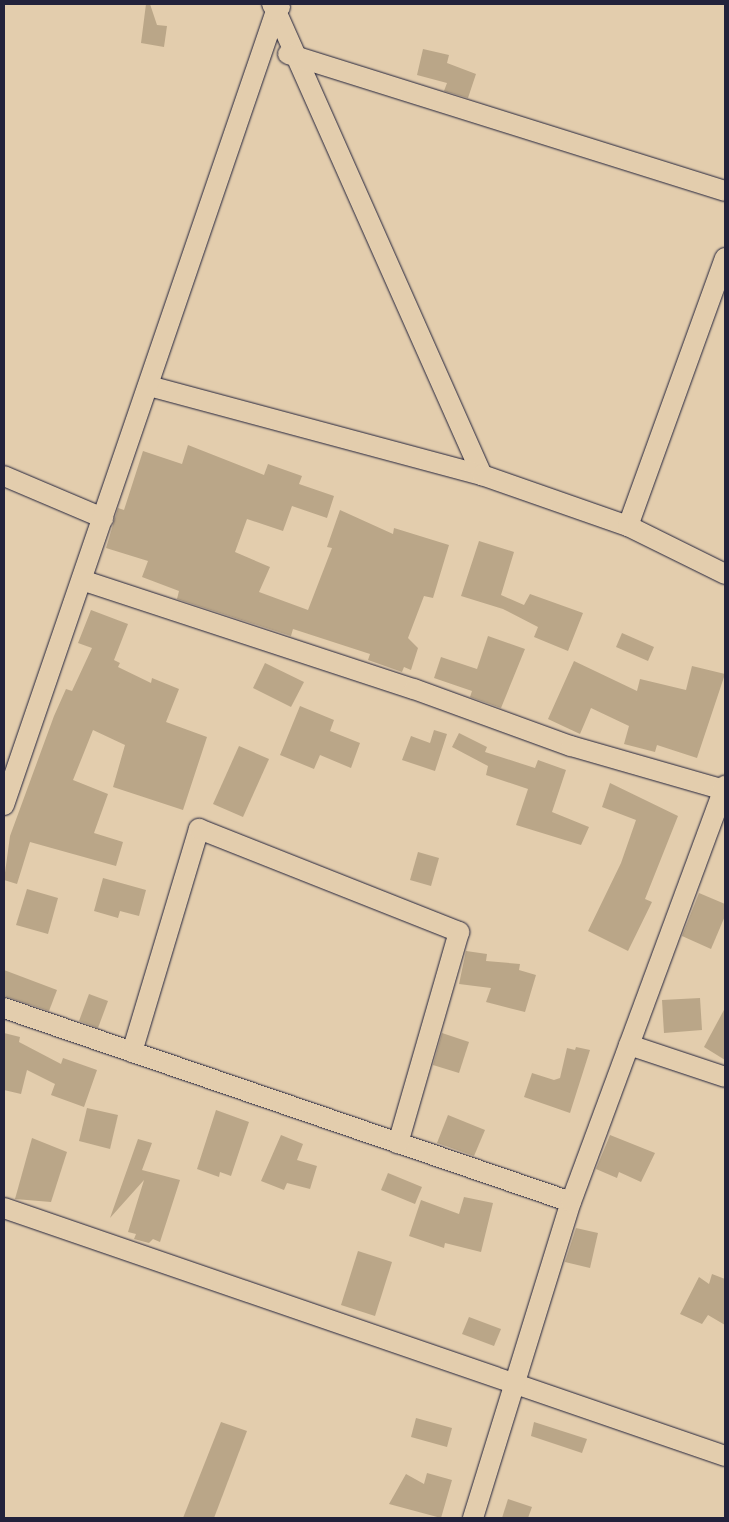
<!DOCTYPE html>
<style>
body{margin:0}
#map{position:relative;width:729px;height:1522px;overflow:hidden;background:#e3cdad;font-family:Delius,sans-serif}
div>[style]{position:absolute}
.building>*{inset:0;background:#baa688}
.roads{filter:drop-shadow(0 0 1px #22223b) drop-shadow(0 0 1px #22223b)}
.minor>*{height:20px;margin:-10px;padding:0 10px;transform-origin:10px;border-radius:10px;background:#e3cdad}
span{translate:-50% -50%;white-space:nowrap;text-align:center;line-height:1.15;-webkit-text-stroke:4px #e3cdad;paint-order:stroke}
.frame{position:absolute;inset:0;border:5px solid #22223b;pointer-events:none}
</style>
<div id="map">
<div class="building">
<i style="clip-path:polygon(146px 4px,150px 4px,157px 25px,167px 26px,164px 47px,141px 43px)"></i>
<i style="clip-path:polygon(423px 49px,449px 55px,447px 63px,476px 74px,468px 98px,444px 91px,447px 83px,417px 75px)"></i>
<i style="clip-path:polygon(188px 445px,264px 475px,268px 464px,302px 476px,299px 484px,334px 496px,327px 518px,292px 506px,283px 531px,247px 519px,235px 552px,270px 567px,259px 592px,308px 610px,332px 548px,327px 547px,340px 510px,393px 534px,394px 528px,449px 545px,433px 598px,424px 596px,408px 638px,418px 648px,411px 670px,404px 667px,402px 672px,368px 660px,370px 654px,293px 629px,291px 636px,177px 599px,179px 591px,142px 577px,148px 561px,106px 548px,118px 508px,124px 510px,143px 451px,182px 464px)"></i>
<i style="clip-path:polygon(479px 541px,514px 552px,501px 595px,524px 605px,530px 594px,583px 613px,568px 651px,534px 637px,538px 627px,503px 609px,461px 596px)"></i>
<i style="clip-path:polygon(91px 610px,128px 624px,114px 660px,120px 663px,118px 667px,151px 683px,152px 678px,179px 689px,166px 722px,207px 737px,183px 810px,113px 787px,125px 745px,93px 730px,73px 780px,108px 794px,94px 833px,123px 842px,116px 866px,30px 842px,17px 884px,4px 880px,10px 836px,54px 716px,66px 689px,72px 691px,92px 648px,78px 643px)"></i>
<i style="clip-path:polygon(622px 633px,654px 647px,648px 661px,616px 647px)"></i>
<i style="clip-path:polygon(488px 636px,525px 649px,501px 708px,470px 697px,472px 691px,434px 678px,441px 657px,477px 669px)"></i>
<i style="clip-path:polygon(574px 661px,637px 691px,640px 679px,686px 690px,692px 666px,725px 674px,697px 758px,657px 745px,655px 752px,624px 744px,629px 726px,591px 708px,580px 734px,548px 719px)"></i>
<i style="clip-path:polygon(265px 663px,304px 682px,291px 707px,253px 688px)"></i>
<i style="clip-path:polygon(300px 706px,334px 720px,330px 731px,360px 743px,351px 768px,320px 755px,314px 769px,280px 755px)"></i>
<i style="clip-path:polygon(434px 730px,447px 734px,435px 771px,402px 760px,411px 736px,430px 743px)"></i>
<i style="clip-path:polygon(459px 733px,487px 747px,485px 752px,535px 768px,538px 760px,566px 770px,552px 812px,589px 827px,581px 845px,516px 825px,528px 789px,486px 775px,488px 766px,452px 747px)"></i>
<i style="clip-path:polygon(239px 746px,269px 759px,243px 817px,213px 804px)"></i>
<i style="clip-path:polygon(610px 783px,678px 816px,645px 899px,652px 902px,628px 951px,588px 931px,621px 863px,636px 820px,602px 807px)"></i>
<i style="clip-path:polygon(418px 852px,439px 858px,431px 886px,410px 880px)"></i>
<i style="clip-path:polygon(103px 878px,146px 890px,139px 916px,120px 911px,118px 918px,94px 911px)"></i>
<i style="clip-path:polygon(27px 889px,58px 898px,48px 934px,16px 925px)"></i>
<i style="clip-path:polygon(699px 893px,725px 904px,725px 916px,711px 949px,682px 936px)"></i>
<i style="clip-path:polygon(466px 951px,487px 954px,486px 961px,520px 964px,519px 970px,536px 975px,525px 1012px,486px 1002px,491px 988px,459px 984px)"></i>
<i style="clip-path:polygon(4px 970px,57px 990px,49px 1011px,4px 996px)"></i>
<i style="clip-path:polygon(89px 994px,108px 1001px,98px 1028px,79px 1021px)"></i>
<i style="clip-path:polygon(700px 998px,702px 1030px,664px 1033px,662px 1000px)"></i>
<i style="clip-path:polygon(725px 1008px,725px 1060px,704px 1047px)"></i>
<i style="clip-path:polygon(4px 1033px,20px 1037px,19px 1042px,61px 1064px,63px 1058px,97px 1070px,84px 1107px,51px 1095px,55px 1084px,27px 1070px,21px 1094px,4px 1090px)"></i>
<i style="clip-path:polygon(442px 1033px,469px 1042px,459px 1073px,433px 1065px)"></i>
<i style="clip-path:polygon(576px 1047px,590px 1050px,570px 1113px,524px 1097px,532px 1073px,554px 1080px,560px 1078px,567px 1048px,575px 1050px)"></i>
<i style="clip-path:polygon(87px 1108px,118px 1115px,110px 1149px,79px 1141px)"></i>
<i style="clip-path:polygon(216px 1110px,249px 1122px,231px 1176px,220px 1172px,219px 1177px,197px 1169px)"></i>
<i style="clip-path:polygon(448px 1115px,485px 1130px,474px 1156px,437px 1143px)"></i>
<i style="clip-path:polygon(281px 1135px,303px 1144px,297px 1160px,317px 1166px,310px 1189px,287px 1183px,284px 1190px,261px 1181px)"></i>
<i style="clip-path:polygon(610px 1135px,655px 1153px,641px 1182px,619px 1172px,617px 1178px,596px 1169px)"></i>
<i style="clip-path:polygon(32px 1138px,67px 1152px,51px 1202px,15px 1199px)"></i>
<i style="clip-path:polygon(138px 1139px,152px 1143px,142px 1170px,180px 1180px,160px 1242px,153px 1239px,149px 1243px,134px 1239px,136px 1234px,128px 1232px,144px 1180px,110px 1218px)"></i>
<i style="clip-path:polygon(388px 1173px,422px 1187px,415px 1204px,381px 1190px)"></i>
<i style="clip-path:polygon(464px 1197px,493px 1203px,481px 1252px,445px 1243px,444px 1248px,409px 1236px,421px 1200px,459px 1214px)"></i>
<i style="clip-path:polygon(576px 1228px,598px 1233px,590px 1268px,565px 1262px)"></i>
<i style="clip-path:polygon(358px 1251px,392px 1262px,375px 1316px,341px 1305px)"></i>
<i style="clip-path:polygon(712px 1274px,725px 1279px,725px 1325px,708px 1315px,702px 1324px,680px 1314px,699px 1277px,709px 1284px)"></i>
<i style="clip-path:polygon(469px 1317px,501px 1329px,494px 1346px,462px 1334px)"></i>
<i style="clip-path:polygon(416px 1418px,452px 1428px,447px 1447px,411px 1437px)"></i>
<i style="clip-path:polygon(221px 1422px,247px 1431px,214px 1518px,183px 1518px)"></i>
<i style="clip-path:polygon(534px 1422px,587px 1439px,582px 1453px,531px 1436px)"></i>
<i style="clip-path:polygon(427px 1473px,452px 1480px,441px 1518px,389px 1504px,406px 1474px,424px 1484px)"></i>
<i style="clip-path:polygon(508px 1499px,532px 1507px,528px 1518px,502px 1518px)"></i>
</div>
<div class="roads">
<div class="minor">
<i style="left:280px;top:7px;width:6px;rotate:135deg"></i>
<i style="left:276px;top:11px;width:508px;rotate:66.06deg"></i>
<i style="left:288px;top:54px;width:458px;rotate:17.4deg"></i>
<i style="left:149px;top:386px;width:345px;rotate:15deg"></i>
<i style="left:482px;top:475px;width:155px;rotate:19.3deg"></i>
<i style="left:628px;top:526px;width:108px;rotate:26.3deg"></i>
<i style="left:4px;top:476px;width:108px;rotate:23deg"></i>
<i style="left:628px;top:526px;width:285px;rotate:-70.1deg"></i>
<i style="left:82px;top:580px;width:349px;rotate:18.2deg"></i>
<i style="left:414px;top:689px;width:167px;rotate:20deg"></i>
<i style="left:571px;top:746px;width:159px;rotate:16deg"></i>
<i style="left:4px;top:805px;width:839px;rotate:-71.09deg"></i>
<i style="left:276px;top:11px;width:8px;rotate:-120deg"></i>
<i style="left:4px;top:1008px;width:599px;rotate:18.89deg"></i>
<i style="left:629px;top:1045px;width:101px;rotate:18.4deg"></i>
<i style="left:132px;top:1052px;width:233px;rotate:-73.3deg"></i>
<i style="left:199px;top:829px;width:280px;rotate:21.6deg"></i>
<i style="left:459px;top:932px;width:220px;rotate:106.1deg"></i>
<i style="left:4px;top:1208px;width:762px;rotate:18.98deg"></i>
<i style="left:473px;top:1518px;width:331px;rotate:-72.8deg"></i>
<i style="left:571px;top:1202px;width:444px;rotate:-69.7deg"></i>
</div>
</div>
<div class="frame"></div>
</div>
